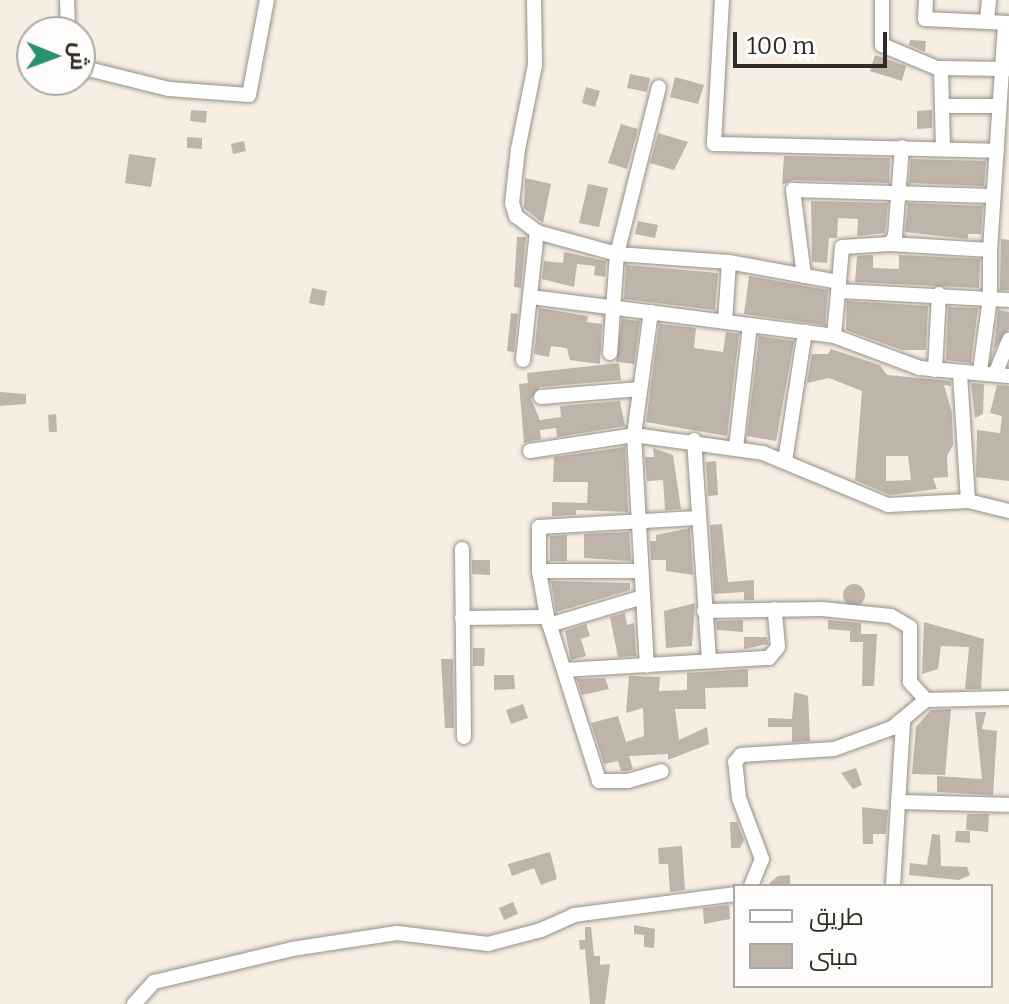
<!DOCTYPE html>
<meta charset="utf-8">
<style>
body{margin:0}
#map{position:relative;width:1009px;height:1004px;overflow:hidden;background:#f6eee2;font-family:Bitter,Cairo,serif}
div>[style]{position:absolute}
.building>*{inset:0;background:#bfb4aa}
.round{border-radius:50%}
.roads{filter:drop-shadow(0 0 2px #979084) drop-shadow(0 0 2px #979084)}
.minor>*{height:14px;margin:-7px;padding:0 7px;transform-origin:7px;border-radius:7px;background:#fff}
span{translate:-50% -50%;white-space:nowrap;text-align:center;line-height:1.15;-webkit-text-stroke:7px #fefcfa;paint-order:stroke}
.legend{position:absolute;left:733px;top:884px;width:260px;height:104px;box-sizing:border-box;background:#fefcfa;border:2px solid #aba9a6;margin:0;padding:10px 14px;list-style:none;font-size:24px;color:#2f2c27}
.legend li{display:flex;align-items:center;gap:16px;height:40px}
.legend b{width:40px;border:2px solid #aba9a6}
.north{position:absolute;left:16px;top:16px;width:80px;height:80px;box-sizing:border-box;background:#fefcfa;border:2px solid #aba9a6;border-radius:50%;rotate:91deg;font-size:22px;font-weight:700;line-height:32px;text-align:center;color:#2f2c27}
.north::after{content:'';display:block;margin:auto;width:28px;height:36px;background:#29916e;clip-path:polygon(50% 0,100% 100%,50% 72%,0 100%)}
.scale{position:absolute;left:733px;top:32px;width:154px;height:36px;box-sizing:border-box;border:4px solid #2f2c27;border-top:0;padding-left:10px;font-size:24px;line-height:28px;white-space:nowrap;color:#2f2c27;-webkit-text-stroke:6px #fefcfa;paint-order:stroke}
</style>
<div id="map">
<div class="building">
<i style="clip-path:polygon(910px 40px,926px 41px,925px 52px,909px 45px)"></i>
<i style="clip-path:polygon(875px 55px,906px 66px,902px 81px,870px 71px)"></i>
<i style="clip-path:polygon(630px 74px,650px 78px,647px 92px,627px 88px)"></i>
<i style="clip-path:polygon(675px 77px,704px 85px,698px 104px,670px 97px)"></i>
<i style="clip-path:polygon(586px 87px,600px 91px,595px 107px,582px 103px)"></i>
<i style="clip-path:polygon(191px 110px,207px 111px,206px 123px,190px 121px)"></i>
<i style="clip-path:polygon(932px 110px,932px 128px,917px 129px,917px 111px)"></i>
<i style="clip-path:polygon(621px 124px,638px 129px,627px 169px,608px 163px)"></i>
<i style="clip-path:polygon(658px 133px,688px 142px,674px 170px,650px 163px)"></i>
<i style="clip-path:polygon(187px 137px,202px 138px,202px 149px,187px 148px)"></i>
<i style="clip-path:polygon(244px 141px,246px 151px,233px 154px,231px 144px)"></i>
<i style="clip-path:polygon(129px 154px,156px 158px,151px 187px,125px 183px)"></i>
<i style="clip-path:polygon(784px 156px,890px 158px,889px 183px,793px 180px,782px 185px)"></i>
<i style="clip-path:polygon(911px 159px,986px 161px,984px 186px,909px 183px)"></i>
<i style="clip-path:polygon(525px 178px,551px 184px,543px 223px,524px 208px)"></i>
<i style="clip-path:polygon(588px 184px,608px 188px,599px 227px,579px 223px)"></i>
<i style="clip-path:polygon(811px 201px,888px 203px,885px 233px,857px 236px,858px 219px,838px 218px,837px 238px,829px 238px,827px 263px,812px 262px)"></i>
<i style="clip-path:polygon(908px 203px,983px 206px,981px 234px,968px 234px,968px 239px,905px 232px)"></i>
<i style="clip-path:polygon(638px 221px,658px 225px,655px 238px,635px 234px)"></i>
<i style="clip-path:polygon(517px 237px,526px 237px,521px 288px,514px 287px)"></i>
<i style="clip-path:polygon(1001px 239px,1009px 240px,1009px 290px,1000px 290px)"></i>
<i style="clip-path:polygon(564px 252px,606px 261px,605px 277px,594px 275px,595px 266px,577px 264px,574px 287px,542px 279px,544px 261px,563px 263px)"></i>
<i style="clip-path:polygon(873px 255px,873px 268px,899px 269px,899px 255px,980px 259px,979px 288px,855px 282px,857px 256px)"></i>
<i style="clip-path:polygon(626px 265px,718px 273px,715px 310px,624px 299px)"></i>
<i style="clip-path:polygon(749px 276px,828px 290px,825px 325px,744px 314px)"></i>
<i style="clip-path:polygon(312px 288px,327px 291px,324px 306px,309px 303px)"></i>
<i style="clip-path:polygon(847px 301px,928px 306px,926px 350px,902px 350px,846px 330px)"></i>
<i style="clip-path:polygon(948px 307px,978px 308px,971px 363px,946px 360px)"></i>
<i style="clip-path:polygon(539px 308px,588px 316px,587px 322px,602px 324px,600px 364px,570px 360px,567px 348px,551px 346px,549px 357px,534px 354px)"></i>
<i style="clip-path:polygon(998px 310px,1009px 312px,1009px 329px,994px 349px)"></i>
<i style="clip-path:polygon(511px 313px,518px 314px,514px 352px,507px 351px)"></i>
<i style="clip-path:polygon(622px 319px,640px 321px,634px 364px,616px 362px)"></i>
<i style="clip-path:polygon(659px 324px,696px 328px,694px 348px,723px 352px,726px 332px,739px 334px,727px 436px,646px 422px)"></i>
<i style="clip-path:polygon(759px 336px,794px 341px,776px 441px,747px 436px)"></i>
<i style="clip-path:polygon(evenodd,831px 349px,880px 365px,887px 375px,950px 381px,951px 386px,944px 385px,952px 413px,953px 445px,947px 456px,948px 477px,933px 478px,937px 489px,890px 495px,855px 480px,862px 391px,829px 378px,807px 383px,812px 354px,828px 354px,831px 349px,886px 456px,908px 456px,911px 480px,886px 481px,886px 456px)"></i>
<i style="clip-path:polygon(619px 363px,621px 380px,540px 387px,531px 399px,540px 420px,561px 417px,560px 406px,620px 401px,625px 426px,557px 437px,556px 428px,540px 430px,541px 439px,524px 443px,519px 384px,528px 383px,527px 373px)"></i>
<i style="clip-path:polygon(971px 383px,984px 384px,983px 414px,975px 418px)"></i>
<i style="clip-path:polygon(997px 385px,1009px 386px,1009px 481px,976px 477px,977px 430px,1000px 433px,1002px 416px,990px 413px)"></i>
<i style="clip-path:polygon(0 392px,26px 394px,26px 404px,0 406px)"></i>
<i style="clip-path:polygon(56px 414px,57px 432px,49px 432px,48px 415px)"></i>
<i style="clip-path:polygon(625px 447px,628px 512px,576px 510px,576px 515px,552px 516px,552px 502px,587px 503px,588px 482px,553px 482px,554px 457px)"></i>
<i style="clip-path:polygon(653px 448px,673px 455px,681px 509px,665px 510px,663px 480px,647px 481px,645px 457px,654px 457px)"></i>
<i style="clip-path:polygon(716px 461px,718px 495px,708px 496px,706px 462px)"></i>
<i style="clip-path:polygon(722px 524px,728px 582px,754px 580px,754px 600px,744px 600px,744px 592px,714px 594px,710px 525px)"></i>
<i style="clip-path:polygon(690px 528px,693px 575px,666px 571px,666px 560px,651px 560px,650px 541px,656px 541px,656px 535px)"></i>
<i style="clip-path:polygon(629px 532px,631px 561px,584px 558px,584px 534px)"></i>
<i style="clip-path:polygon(567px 535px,567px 561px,550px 561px,550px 536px)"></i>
<i style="clip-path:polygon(472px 560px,490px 560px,490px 575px,472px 574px)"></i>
<i style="clip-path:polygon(551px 581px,630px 583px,630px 590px,556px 612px)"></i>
<i class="round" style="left:843px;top:584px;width:22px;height:22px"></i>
<i style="clip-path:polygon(695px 603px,692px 646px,666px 648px,664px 611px)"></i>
<i style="clip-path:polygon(625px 613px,627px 625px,634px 623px,636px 656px,618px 657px,610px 617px)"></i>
<i style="clip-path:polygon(743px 620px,743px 632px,717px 630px,716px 621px)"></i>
<i style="clip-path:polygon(828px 620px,861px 623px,861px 634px,877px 634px,874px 686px,862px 686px,863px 642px,850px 642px,850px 631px,828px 629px)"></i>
<i style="clip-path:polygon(924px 622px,984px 639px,981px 689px,965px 689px,969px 647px,941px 646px,938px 669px,922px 674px)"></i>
<i style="clip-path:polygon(586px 624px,590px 636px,581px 639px,586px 656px,571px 660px,565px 631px)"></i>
<i style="clip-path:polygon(744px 637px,767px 637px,768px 644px,744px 649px)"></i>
<i style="clip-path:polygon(473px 648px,485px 648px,484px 666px,473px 666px)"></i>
<i style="clip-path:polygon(441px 659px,453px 659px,454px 728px,445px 728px)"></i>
<i style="clip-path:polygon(748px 669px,748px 687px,705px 688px,706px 709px,675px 709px,679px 740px,707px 727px,709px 744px,668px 760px,668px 754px,629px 756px,633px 769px,627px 771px,621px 771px,618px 761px,604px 764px,591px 723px,618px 716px,626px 742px,644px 736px,643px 708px,626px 713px,629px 676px,660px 677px,659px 691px,687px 690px,687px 673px)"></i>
<i style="clip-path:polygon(494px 675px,514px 675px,515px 689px,494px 690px)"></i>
<i style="clip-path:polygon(605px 678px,609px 689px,582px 695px,577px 679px)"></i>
<i style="clip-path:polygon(794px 692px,808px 696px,810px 741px,792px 742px,792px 727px,768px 727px,768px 718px,792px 719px)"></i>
<i style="clip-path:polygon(523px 704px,528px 718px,511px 724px,506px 710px)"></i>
<i style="clip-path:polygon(951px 709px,945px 775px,912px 774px,916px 727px,931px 710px)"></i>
<i style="clip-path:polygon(975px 712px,986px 712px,982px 729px,997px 731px,993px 795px,937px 792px,937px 776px,982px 779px)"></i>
<i style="clip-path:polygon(856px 768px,862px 785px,853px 789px,841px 773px)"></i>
<i style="clip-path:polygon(862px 807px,888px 810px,886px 834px,873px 834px,873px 844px,863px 844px)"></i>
<i style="clip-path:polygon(967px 814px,989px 814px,988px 832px,966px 830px)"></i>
<i style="clip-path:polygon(730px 822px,737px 822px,744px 840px,740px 848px,731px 848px)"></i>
<i style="clip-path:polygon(956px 831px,970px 831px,970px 843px,955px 842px)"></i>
<i style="clip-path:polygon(932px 834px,940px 835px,941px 866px,967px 867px,970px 875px,959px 880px,909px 875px,910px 863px,927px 865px)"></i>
<i style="clip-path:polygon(682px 846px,685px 890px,670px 892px,668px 864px,659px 864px,658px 848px)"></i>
<i style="clip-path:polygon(550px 852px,557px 879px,541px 885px,534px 868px,512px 876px,508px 864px)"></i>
<i style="clip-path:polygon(790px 875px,790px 886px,766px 886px,778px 876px)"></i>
<i style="clip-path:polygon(513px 902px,518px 914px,504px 920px,499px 908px)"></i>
<i style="clip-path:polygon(729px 905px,730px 919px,704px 924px,703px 908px)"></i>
<i style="clip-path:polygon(634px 925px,655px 929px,654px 948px,644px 947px,644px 935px,634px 934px)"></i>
<i style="clip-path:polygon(585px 927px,591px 927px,594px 956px,600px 956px,600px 965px,610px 964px,605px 1004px,590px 1004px,585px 949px,580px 950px,579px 940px,585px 940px)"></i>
</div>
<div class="roads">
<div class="minor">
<i style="left:67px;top:0;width:32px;rotate:88deg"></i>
<i style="left:534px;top:0;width:65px;rotate:89.1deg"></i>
<i style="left:535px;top:65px;width:86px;rotate:101.4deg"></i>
<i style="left:518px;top:149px;width:54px;rotate:96.3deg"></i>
<i style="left:512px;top:203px;width:14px;rotate:73deg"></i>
<i style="left:516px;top:216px;width:26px;rotate:37deg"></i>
<i style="left:537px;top:232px;width:83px;rotate:15.4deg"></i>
<i style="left:617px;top:254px;width:112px;rotate:4.1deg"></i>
<i style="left:729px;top:262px;width:112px;rotate:10.3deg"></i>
<i style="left:839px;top:282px;width:54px;rotate:95.3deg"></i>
<i style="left:722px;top:0;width:144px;rotate:93.2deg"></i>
<i style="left:714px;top:144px;width:283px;rotate:1.4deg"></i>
<i style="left:882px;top:0;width:45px;rotate:90deg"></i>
<i style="left:882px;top:45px;width:60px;rotate:22.7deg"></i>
<i style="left:937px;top:68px;width:72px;rotate:0.8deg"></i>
<i style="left:926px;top:0;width:19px;rotate:93deg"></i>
<i style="left:925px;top:19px;width:84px;rotate:2.7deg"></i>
<i style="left:987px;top:22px;width:22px;rotate:-85deg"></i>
<i style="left:80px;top:67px;width:92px;rotate:13.9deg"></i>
<i style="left:169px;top:89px;width:80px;rotate:4.3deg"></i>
<i style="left:249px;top:95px;width:97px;rotate:-79.3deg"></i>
<i style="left:941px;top:68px;width:80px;rotate:88.6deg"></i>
<i style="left:942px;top:106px;width:57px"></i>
<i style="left:890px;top:244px;width:100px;rotate:3.4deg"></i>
<i style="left:990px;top:250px;width:48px;rotate:90deg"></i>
<i style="left:990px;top:298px;width:74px;rotate:97.8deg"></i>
<i style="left:990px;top:250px;width:227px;rotate:-86.2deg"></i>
<i style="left:804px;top:276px;width:87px;rotate:-97.3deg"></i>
<i style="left:793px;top:190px;width:200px;rotate:1.7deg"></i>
<i style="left:839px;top:282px;width:35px;rotate:-85deg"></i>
<i style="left:842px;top:247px;width:48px;rotate:-3.6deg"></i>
<i style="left:890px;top:244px;width:9px;rotate:-58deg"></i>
<i style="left:895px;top:236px;width:89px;rotate:-85.5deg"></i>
<i style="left:839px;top:291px;width:170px;rotate:3deg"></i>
<i style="left:531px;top:297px;width:305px;rotate:7.3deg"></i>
<i style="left:834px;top:336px;width:92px;rotate:20.4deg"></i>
<i style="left:920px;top:368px;width:89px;rotate:5.1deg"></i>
<i style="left:651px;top:312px;width:124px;rotate:97.9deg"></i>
<i style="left:634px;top:435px;width:130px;rotate:7.9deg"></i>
<i style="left:763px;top:453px;width:135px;rotate:22.6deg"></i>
<i style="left:888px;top:505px;width:80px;rotate:-2.9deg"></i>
<i style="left:725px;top:321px;width:59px;rotate:-86.1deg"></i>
<i style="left:610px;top:353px;width:99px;rotate:-86deg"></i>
<i style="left:617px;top:254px;width:172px;rotate:-75.9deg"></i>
<i style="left:523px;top:360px;width:129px;rotate:-83.8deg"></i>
<i style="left:935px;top:370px;width:76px;rotate:-87deg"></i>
<i style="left:996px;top:372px;width:35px;rotate:-68deg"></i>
<i style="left:960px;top:374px;width:127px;rotate:86.4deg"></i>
<i style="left:968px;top:501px;width:42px;rotate:13.7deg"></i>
<i style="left:541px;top:397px;width:99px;rotate:-4.6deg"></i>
<i style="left:694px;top:440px;width:222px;rotate:86.1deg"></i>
<i style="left:736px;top:448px;width:124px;rotate:-83.5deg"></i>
<i style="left:530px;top:451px;width:105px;rotate:-8.7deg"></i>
<i style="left:634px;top:435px;width:231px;rotate:86.8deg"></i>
<i style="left:785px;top:461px;width:131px;rotate:-81.2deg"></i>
<i style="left:462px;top:549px;width:188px;rotate:89.4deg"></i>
<i style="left:539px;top:571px;width:47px;rotate:80.1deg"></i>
<i style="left:547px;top:617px;width:172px;rotate:72.4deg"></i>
<i style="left:599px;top:781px;width:29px"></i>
<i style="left:628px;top:781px;width:35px;rotate:-16deg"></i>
<i style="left:641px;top:571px;width:102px;rotate:180deg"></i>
<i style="left:539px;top:571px;width:44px;rotate:-90deg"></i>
<i style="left:539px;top:527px;width:158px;rotate:-3.3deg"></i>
<i style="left:704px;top:611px;width:118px;rotate:-1deg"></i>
<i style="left:822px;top:609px;width:69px;rotate:5.8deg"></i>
<i style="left:891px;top:616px;width:22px;rotate:30deg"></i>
<i style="left:910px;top:627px;width:55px;rotate:90deg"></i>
<i style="left:910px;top:682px;width:24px;rotate:48deg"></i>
<i style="left:462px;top:618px;width:85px;rotate:-0.7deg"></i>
<i style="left:549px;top:625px;width:98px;rotate:-16.6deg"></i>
<i style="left:564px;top:670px;width:205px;rotate:-3.4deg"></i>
<i style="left:769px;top:658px;width:14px;rotate:-51deg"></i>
<i style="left:778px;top:647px;width:38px;rotate:-95deg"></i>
<i style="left:898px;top:802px;width:111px;rotate:1.5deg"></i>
<i style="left:751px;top:886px;width:29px;rotate:-68deg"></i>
<i style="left:762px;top:859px;width:65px;rotate:-110.7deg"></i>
<i style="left:739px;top:798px;width:36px;rotate:-96deg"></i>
<i style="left:735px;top:762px;width:9px;rotate:-49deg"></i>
<i style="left:741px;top:755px;width:93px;rotate:-3.7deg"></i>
<i style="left:834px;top:749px;width:62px;rotate:-19.9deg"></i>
<i style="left:892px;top:728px;width:44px;rotate:-39.5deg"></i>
<i style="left:926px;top:700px;width:83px;rotate:-1.4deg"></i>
<i style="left:893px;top:886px;width:165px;rotate:-86.5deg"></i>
<i style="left:134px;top:1004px;width:30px;rotate:-48deg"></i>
<i style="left:154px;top:982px;width:142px;rotate:-13.4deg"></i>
<i style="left:292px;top:949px;width:106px;rotate:-8.7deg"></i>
<i style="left:397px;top:933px;width:92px;rotate:6.9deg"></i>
<i style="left:488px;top:944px;width:55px;rotate:-14.8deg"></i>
<i style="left:541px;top:930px;width:36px;rotate:-24deg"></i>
<i style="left:574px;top:915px;width:162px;rotate:-7.4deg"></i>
</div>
</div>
<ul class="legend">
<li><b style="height:10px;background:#fff"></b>طريق</li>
<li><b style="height:22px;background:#bfb4aa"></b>مبنى</li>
</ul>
<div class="north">ش</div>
<div class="scale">100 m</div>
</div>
